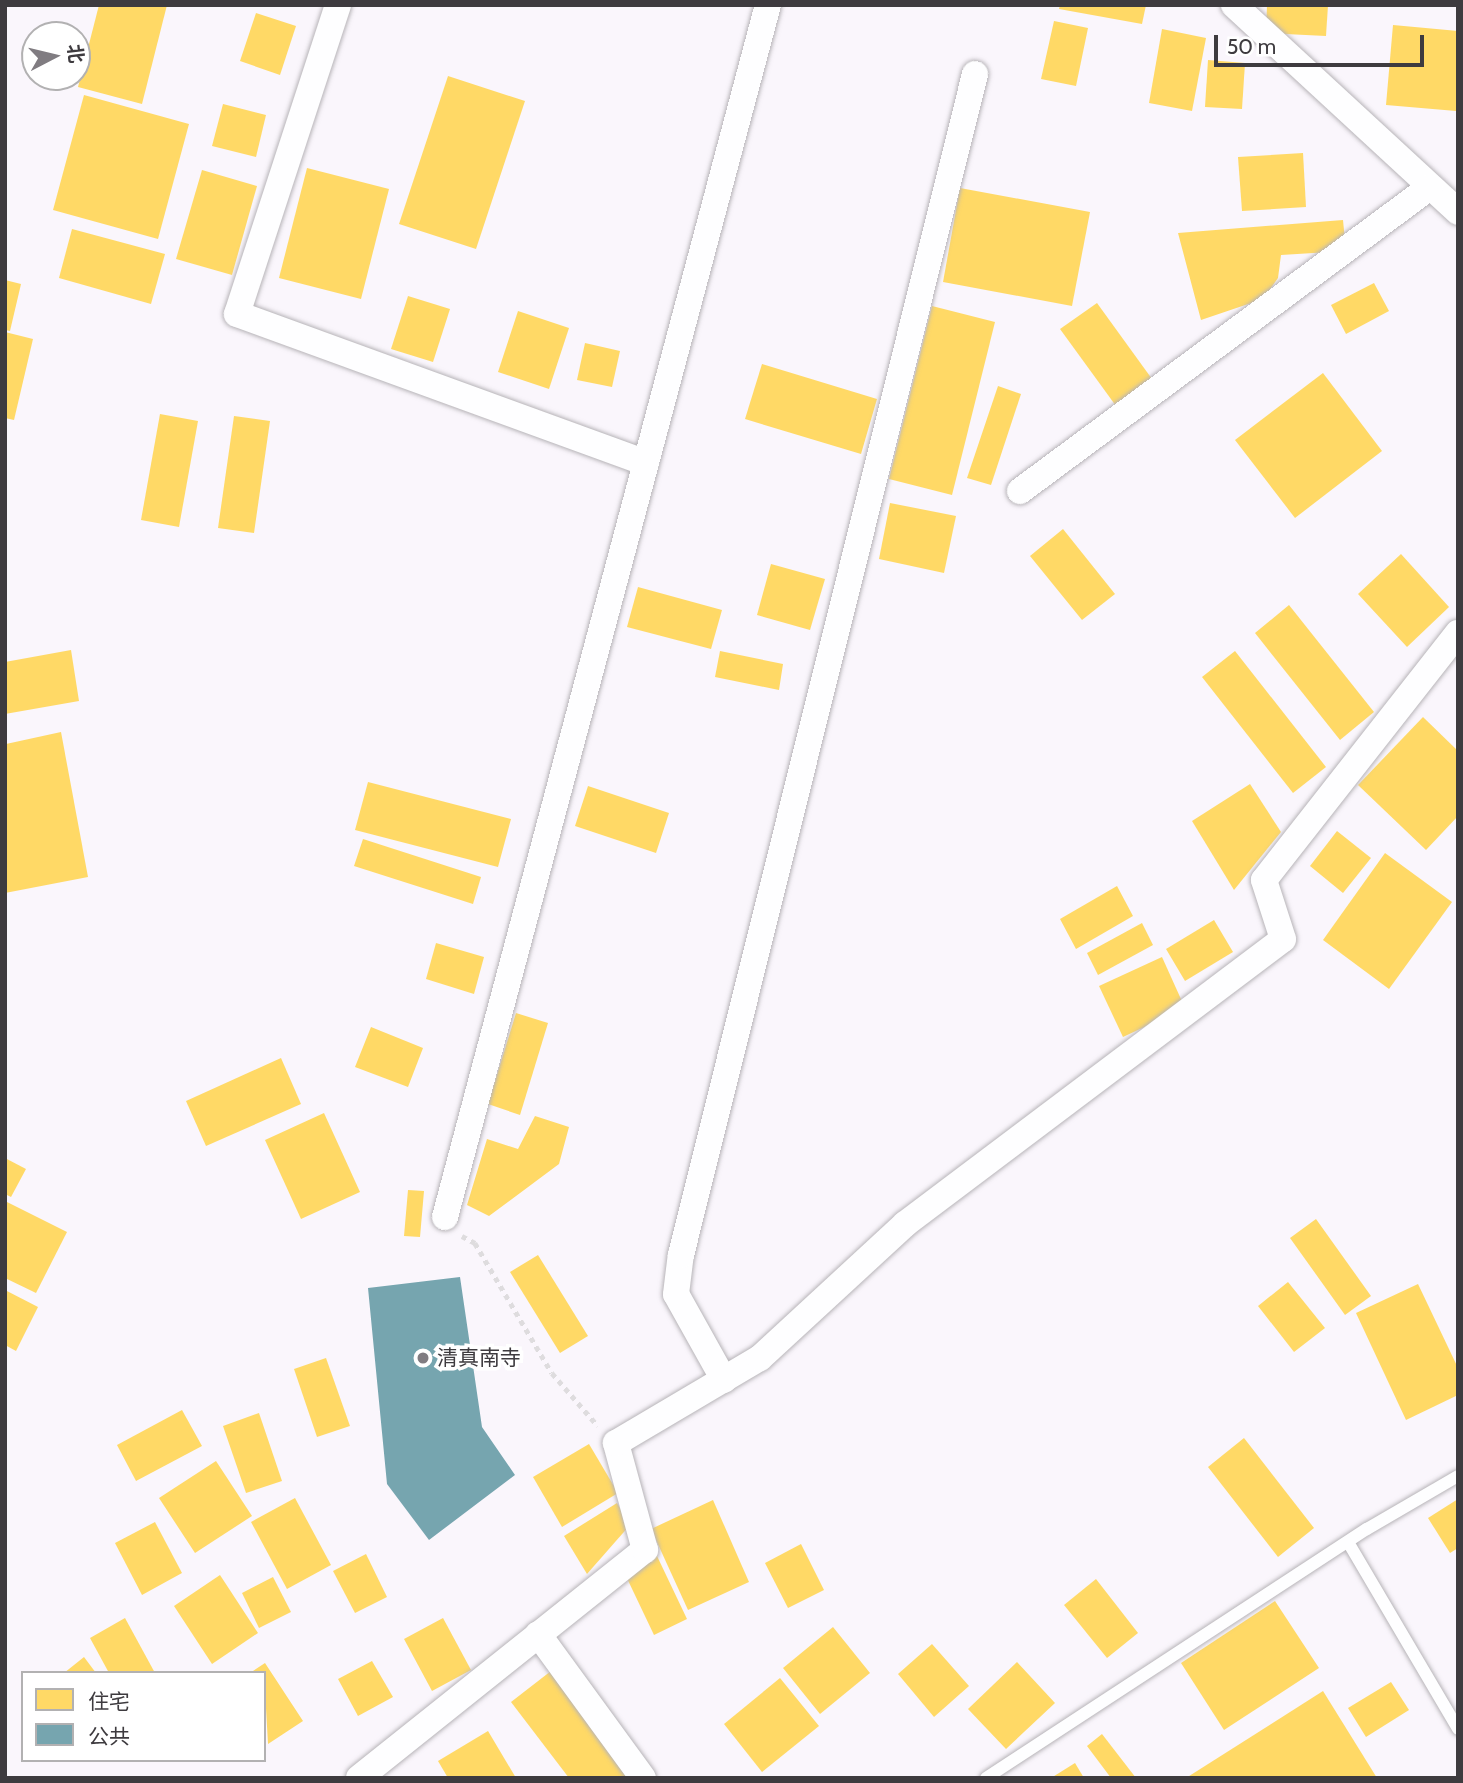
<!DOCTYPE html>
<meta charset="utf-8">
<style>
body{margin:0}
#map{position:relative;width:1463px;height:1783px;overflow:hidden;background:#faf6fc;font-family:Cabin,"Noto Sans SC",sans-serif}
div>[style]{position:absolute}
.homes>*{inset:0;background:#ffd966}
.public>*{inset:0;background:#76a5af}
.path>*{height:4.5px;margin-top:-2.25px;transform-origin:0;background:repeating-linear-gradient(90deg,#dedcde 0 5px,transparent 0 10px)}
.roads{filter:drop-shadow(0 0 2px #b7b4b8) drop-shadow(0 0 2px #b7b4b8)}
.lane>*{height:12px;margin:-6px;padding:0 6px;transform-origin:6px;border-radius:6px;background:#fefeff}
.street>*{height:26px;margin:-13px;padding:0 13px;transform-origin:13px;border-radius:13px;background:#fefeff}
.dots>*{width:19px;height:19px;translate:-50% -50%;box-sizing:border-box;border:4px solid #fff;border-radius:50%}
span{translate:-50% -50%;white-space:nowrap;text-align:center;line-height:1.15;-webkit-text-stroke:7px #fff;paint-order:stroke}
.poi-label{font-size:21px;color:#3e3b3f}
.left{translate:0 -50%;text-align:left}
.frame{position:absolute;inset:0;border:7px solid #3e3b3f;pointer-events:none}
.legend{position:absolute;left:21px;top:1671px;width:245px;height:91px;box-sizing:border-box;background:#fff;border:2px solid #b2b1b2;margin:0;padding:9px 12px;list-style:none;font-size:21px;color:#3e3b3f}
.legend li{display:flex;align-items:center;gap:14px;height:35px}
.legend b{width:35px;border:2px solid #b2b1b2}
.north{position:absolute;left:21px;top:21px;width:70px;height:70px;box-sizing:border-box;background:#fff;border:2px solid #b2b1b2;border-radius:50%;rotate:83deg;font-size:19px;font-weight:700;line-height:28px;text-align:center;color:#3e3b3f}
.north::after{content:'';display:block;margin:auto;width:24px;height:32px;background:#807c81;clip-path:polygon(50% 0,100% 100%,50% 72%,0 100%)}
.scale{position:absolute;left:1214px;top:35px;width:210px;height:32px;box-sizing:border-box;border:4px solid #3e3b3f;border-top:0;padding-left:9px;font-size:21px;line-height:24px;white-space:nowrap;color:#3e3b3f;-webkit-text-stroke:5px #fff;paint-order:stroke}
</style>
<div id="map">
<div class="homes">
<i style="clip-path:polygon(99px 5px,167px 5px,142px 104px,78px 87px)"></i>
<i style="clip-path:polygon(1060px 5px,1146px 5px,1142px 24px,1059px 9px)"></i>
<i style="clip-path:polygon(1267px 5px,1328px 5px,1326px 36px,1266px 33px)"></i>
<i style="clip-path:polygon(256px 13px,296px 26px,280px 75px,240px 61px)"></i>
<i style="clip-path:polygon(1054px 21px,1088px 28px,1076px 86px,1041px 79px)"></i>
<i style="clip-path:polygon(1393px 25px,1458px 31px,1456px 111px,1386px 105px)"></i>
<i style="clip-path:polygon(1162px 29px,1206px 38px,1192px 111px,1149px 103px)"></i>
<i style="clip-path:polygon(1208px 60px,1245px 63px,1242px 109px,1205px 107px)"></i>
<i style="clip-path:polygon(448px 76px,525px 101px,476px 249px,399px 224px)"></i>
<i style="clip-path:polygon(84px 95px,189px 124px,158px 239px,53px 210px)"></i>
<i style="clip-path:polygon(223px 104px,266px 115px,256px 157px,212px 146px)"></i>
<i style="clip-path:polygon(1303px 153px,1306px 207px,1242px 211px,1238px 157px)"></i>
<i style="clip-path:polygon(307px 168px,389px 189px,361px 299px,279px 278px)"></i>
<i style="clip-path:polygon(202px 170px,257px 186px,232px 275px,176px 259px)"></i>
<i style="clip-path:polygon(960px 188px,1090px 212px,1072px 306px,943px 282px)"></i>
<i style="clip-path:polygon(1343px 220px,1346px 251px,1281px 255px,1278px 278px,1263px 299px,1201px 320px,1178px 233px)"></i>
<i style="clip-path:polygon(72px 229px,165px 254px,151px 304px,59px 278px)"></i>
<i style="clip-path:polygon(5px 280px,21px 284px,10px 331px,5px 330px)"></i>
<i style="clip-path:polygon(1374px 283px,1389px 311px,1346px 334px,1331px 305px)"></i>
<i style="clip-path:polygon(408px 296px,450px 309px,433px 362px,391px 349px)"></i>
<i style="clip-path:polygon(1097px 303px,1152px 379px,1116px 406px,1060px 329px)"></i>
<i style="clip-path:polygon(932px 306px,995px 322px,952px 495px,889px 479px)"></i>
<i style="clip-path:polygon(518px 311px,569px 328px,549px 389px,498px 372px)"></i>
<i style="clip-path:polygon(5px 332px,33px 339px,14px 420px,5px 418px)"></i>
<i style="clip-path:polygon(585px 343px,620px 351px,612px 387px,577px 380px)"></i>
<i style="clip-path:polygon(762px 364px,877px 399px,861px 454px,745px 419px)"></i>
<i style="clip-path:polygon(1323px 373px,1382px 451px,1295px 518px,1235px 440px)"></i>
<i style="clip-path:polygon(998px 386px,1021px 394px,991px 485px,967px 478px)"></i>
<i style="clip-path:polygon(160px 414px,198px 421px,179px 527px,141px 520px)"></i>
<i style="clip-path:polygon(234px 416px,270px 421px,254px 533px,218px 528px)"></i>
<i style="clip-path:polygon(890px 503px,956px 516px,944px 573px,879px 559px)"></i>
<i style="clip-path:polygon(1063px 529px,1115px 594px,1082px 620px,1030px 556px)"></i>
<i style="clip-path:polygon(1401px 554px,1449px 607px,1407px 647px,1358px 594px)"></i>
<i style="clip-path:polygon(771px 564px,825px 579px,810px 630px,757px 615px)"></i>
<i style="clip-path:polygon(638px 587px,722px 610px,711px 649px,627px 627px)"></i>
<i style="clip-path:polygon(1289px 605px,1374px 712px,1340px 740px,1255px 633px)"></i>
<i style="clip-path:polygon(71px 650px,79px 701px,5px 714px,5px 662px)"></i>
<i style="clip-path:polygon(720px 651px,783px 664px,779px 690px,715px 677px)"></i>
<i style="clip-path:polygon(1235px 651px,1326px 767px,1293px 793px,1202px 677px)"></i>
<i style="clip-path:polygon(1423px 717px,1458px 751px,1458px 816px,1426px 850px,1358px 785px)"></i>
<i style="clip-path:polygon(61px 732px,88px 877px,5px 893px,6px 744px)"></i>
<i style="clip-path:polygon(368px 782px,511px 819px,498px 867px,355px 830px)"></i>
<i style="clip-path:polygon(1250px 784px,1281px 832px,1234px 890px,1192px 821px)"></i>
<i style="clip-path:polygon(588px 786px,669px 813px,656px 853px,575px 826px)"></i>
<i style="clip-path:polygon(1337px 831px,1371px 858px,1343px 893px,1310px 866px)"></i>
<i style="clip-path:polygon(363px 839px,481px 877px,473px 904px,354px 866px)"></i>
<i style="clip-path:polygon(1385px 853px,1452px 902px,1389px 989px,1323px 940px)"></i>
<i style="clip-path:polygon(1117px 886px,1133px 916px,1076px 949px,1060px 919px)"></i>
<i style="clip-path:polygon(1214px 920px,1233px 952px,1185px 981px,1166px 949px)"></i>
<i style="clip-path:polygon(1142px 923px,1153px 945px,1098px 975px,1087px 953px)"></i>
<i style="clip-path:polygon(436px 943px,484px 957px,474px 994px,426px 979px)"></i>
<i style="clip-path:polygon(1162px 957px,1185px 1008px,1123px 1037px,1099px 986px)"></i>
<i style="clip-path:polygon(516px 1013px,548px 1023px,520px 1115px,488px 1104px)"></i>
<i style="clip-path:polygon(371px 1027px,423px 1048px,408px 1087px,355px 1067px)"></i>
<i style="clip-path:polygon(281px 1058px,301px 1104px,206px 1146px,186px 1101px)"></i>
<i style="clip-path:polygon(324px 1113px,360px 1192px,301px 1219px,265px 1140px)"></i>
<i style="clip-path:polygon(535px 1116px,569px 1127px,559px 1164px,489px 1216px,467px 1205px,487px 1139px,518px 1149px)"></i>
<i style="clip-path:polygon(5px 1158px,26px 1169px,11px 1197px,5px 1194px)"></i>
<i style="clip-path:polygon(408px 1190px,424px 1191px,420px 1237px,404px 1236px)"></i>
<i style="clip-path:polygon(5px 1201px,67px 1232px,36px 1293px,5px 1278px)"></i>
<i style="clip-path:polygon(1316px 1219px,1371px 1296px,1345px 1315px,1290px 1238px)"></i>
<i style="clip-path:polygon(538px 1255px,588px 1336px,560px 1353px,510px 1272px)"></i>
<i style="clip-path:polygon(1288px 1282px,1325px 1328px,1294px 1352px,1258px 1306px)"></i>
<i style="clip-path:polygon(1418px 1284px,1458px 1368px,1458px 1395px,1406px 1420px,1356px 1313px)"></i>
<i style="clip-path:polygon(5px 1290px,38px 1307px,16px 1351px,5px 1345px)"></i>
<i style="clip-path:polygon(326px 1358px,350px 1426px,317px 1437px,294px 1369px)"></i>
<i style="clip-path:polygon(182px 1410px,202px 1446px,136px 1481px,117px 1445px)"></i>
<i style="clip-path:polygon(259px 1413px,282px 1481px,246px 1493px,223px 1426px)"></i>
<i style="clip-path:polygon(1244px 1438px,1314px 1528px,1278px 1557px,1208px 1467px)"></i>
<i style="clip-path:polygon(589px 1444px,618px 1493px,562px 1527px,533px 1477px)"></i>
<i style="clip-path:polygon(216px 1461px,252px 1516px,195px 1553px,159px 1498px)"></i>
<i style="clip-path:polygon(295px 1498px,331px 1565px,287px 1589px,251px 1522px)"></i>
<i style="clip-path:polygon(1458px 1499px,1458px 1548px,1450px 1553px,1428px 1518px)"></i>
<i style="clip-path:polygon(713px 1500px,749px 1582px,688px 1610px,651px 1529px)"></i>
<i style="clip-path:polygon(617px 1503px,630px 1525px,587px 1574px,564px 1536px)"></i>
<i style="clip-path:polygon(155px 1522px,182px 1573px,142px 1595px,115px 1543px)"></i>
<i style="clip-path:polygon(801px 1544px,824px 1590px,788px 1608px,765px 1563px)"></i>
<i style="clip-path:polygon(366px 1554px,387px 1597px,355px 1613px,333px 1571px)"></i>
<i style="clip-path:polygon(657px 1556px,687px 1619px,654px 1635px,624px 1572px)"></i>
<i style="clip-path:polygon(220px 1575px,258px 1633px,212px 1664px,174px 1606px)"></i>
<i style="clip-path:polygon(273px 1577px,291px 1612px,259px 1628px,242px 1593px)"></i>
<i style="clip-path:polygon(1096px 1579px,1138px 1633px,1107px 1658px,1064px 1605px)"></i>
<i style="clip-path:polygon(1275px 1601px,1319px 1668px,1224px 1730px,1181px 1663px)"></i>
<i style="clip-path:polygon(125px 1618px,155px 1673px,109px 1673px,90px 1638px)"></i>
<i style="clip-path:polygon(443px 1618px,471px 1670px,432px 1691px,404px 1639px)"></i>
<i style="clip-path:polygon(833px 1627px,870px 1673px,820px 1714px,783px 1668px)"></i>
<i style="clip-path:polygon(932px 1644px,969px 1686px,934px 1717px,898px 1674px)"></i>
<i style="clip-path:polygon(84px 1657px,96px 1673px,64px 1673px)"></i>
<i style="clip-path:polygon(372px 1661px,393px 1697px,358px 1716px,338px 1679px)"></i>
<i style="clip-path:polygon(1017px 1662px,1055px 1703px,1006px 1749px,968px 1709px)"></i>
<i style="clip-path:polygon(265px 1663px,303px 1721px,268px 1744px,264px 1673px,250px 1673px)"></i>
<i style="clip-path:polygon(551px 1671px,632px 1778px,569px 1778px,511px 1702px)"></i>
<i style="clip-path:polygon(780px 1678px,819px 1726px,762px 1772px,724px 1724px)"></i>
<i style="clip-path:polygon(1391px 1682px,1409px 1710px,1366px 1737px,1348px 1708px)"></i>
<i style="clip-path:polygon(1323px 1691px,1377px 1778px,1186px 1778px)"></i>
<i style="clip-path:polygon(488px 1731px,516px 1778px,448px 1778px,438px 1761px)"></i>
<i style="clip-path:polygon(1102px 1734px,1136px 1778px,1111px 1778px,1087px 1746px)"></i>
<i style="clip-path:polygon(1075px 1763px,1084px 1778px,1051px 1778px)"></i>
</div>
<div class="public">
<i style="clip-path:polygon(460px 1277px,482px 1427px,515px 1475px,429px 1540px,387px 1484px,368px 1288px)"></i>
</div>
<div class="path">
<i style="left:462px;top:1236px;width:15px;rotate:28deg"></i>
<i style="left:475px;top:1243px;width:151px;rotate:59.4deg"></i>
<i style="left:552px;top:1373px;width:70px;rotate:49deg"></i>
</div>
<div class="roads">
<div class="lane">
<i style="left:1348px;top:1542px;width:217px;rotate:59.5deg"></i>
<i style="left:986px;top:1778px;width:455px;rotate:-33.2deg"></i>
<i style="left:1367px;top:1529px;width:105px;rotate:-30.2deg"></i>
</div>
<div class="street">
<i style="left:338px;top:5px;width:325px;rotate:108.1deg"></i>
<i style="left:237px;top:314px;width:435px;rotate:20deg"></i>
<i style="left:1234px;top:5px;width:305px;rotate:42.7deg"></i>
<i style="left:1020px;top:491px;width:510px;rotate:-36.56deg"></i>
<i style="left:445px;top:1217px;width:1254px;rotate:-75.08deg"></i>
<i style="left:724px;top:1380px;width:98px;rotate:-119.2deg"></i>
<i style="left:676px;top:1294px;width:39px;rotate:-83deg"></i>
<i style="left:681px;top:1255px;width:1217px;rotate:-76.02deg"></i>
<i style="left:538px;top:1634px;width:178px;rotate:53.9deg"></i>
<i style="left:359px;top:1778px;width:366px;rotate:-38.6deg"></i>
<i style="left:645px;top:1550px;width:111px;rotate:-105.2deg"></i>
<i style="left:616px;top:1443px;width:167px;rotate:-30.6deg"></i>
<i style="left:760px;top:1358px;width:197px;rotate:-42.7deg"></i>
<i style="left:905px;top:1224px;width:473px;rotate:-37deg"></i>
<i style="left:1283px;top:939px;width:62px;rotate:-107.9deg"></i>
<i style="left:1264px;top:880px;width:314px;rotate:-51.9deg"></i>
</div>
</div>
<div class="dots">
<i style="left:423px;top:1358px;background:#807c81"></i>
</div>
<div class="poi-label">
<span class="left" style="left:437px;top:1358px">清真南寺</span>
</div>
<div class="frame"></div>
<ul class="legend">
<li><b style="height:19px;background:#ffd966"></b>住宅</li>
<li><b style="height:19px;background:#76a5af"></b>公共</li>
</ul>
<div class="north">北</div>
<div class="scale">50 m</div>
</div>
